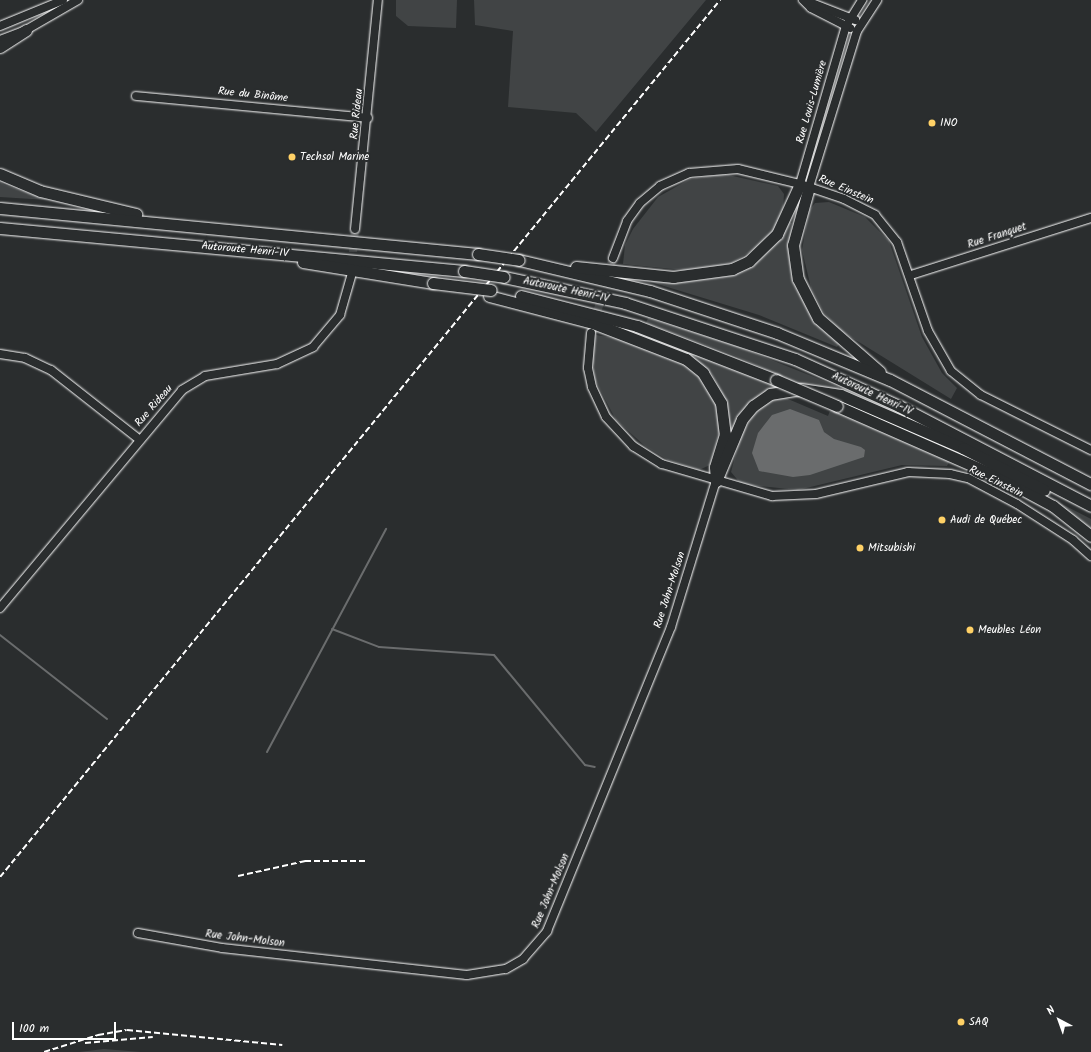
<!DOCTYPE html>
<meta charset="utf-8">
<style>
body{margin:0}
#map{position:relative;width:1091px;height:1052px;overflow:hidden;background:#2a2d2e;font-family:Kalam,sans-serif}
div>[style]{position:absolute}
.green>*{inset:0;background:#414445}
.water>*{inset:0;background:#6a6c6d}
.stream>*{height:2px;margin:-1px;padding:0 1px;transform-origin:1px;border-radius:1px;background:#6a6c6d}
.minor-tunnel>*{height:8px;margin-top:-4px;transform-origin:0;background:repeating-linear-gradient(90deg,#3f4243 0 8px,transparent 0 12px)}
.roads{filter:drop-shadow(0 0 1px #fff) drop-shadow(0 0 1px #fff)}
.minor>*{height:8px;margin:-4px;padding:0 4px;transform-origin:4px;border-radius:4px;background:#2a2d2e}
.highway>*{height:11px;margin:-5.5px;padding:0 5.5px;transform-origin:5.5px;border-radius:5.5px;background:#2a2d2e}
.rail>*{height:2px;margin-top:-1px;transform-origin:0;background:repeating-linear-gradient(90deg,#fff 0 6px,transparent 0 9px)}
.bridges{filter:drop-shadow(0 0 1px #fff) drop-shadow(0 0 1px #fff)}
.highway-bridge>*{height:11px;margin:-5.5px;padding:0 5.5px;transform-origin:5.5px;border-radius:5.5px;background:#2a2d2e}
.dots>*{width:11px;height:11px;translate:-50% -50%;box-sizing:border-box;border:2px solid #2a2d2e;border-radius:50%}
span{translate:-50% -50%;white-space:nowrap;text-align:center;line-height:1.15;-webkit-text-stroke:4px #2a2d2e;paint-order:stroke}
.street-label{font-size:11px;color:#fff}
.poi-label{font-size:11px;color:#fff}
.left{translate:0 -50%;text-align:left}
.north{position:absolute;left:1039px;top:1000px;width:40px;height:40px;-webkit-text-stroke:3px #2a2d2e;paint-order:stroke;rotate:319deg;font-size:11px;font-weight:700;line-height:16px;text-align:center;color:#fff}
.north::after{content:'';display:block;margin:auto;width:14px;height:18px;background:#fff;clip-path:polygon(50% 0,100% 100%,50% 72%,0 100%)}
.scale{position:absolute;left:12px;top:1022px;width:104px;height:18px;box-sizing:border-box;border:2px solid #fff;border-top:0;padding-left:5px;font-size:12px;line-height:14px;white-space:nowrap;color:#fff;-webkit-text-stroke:3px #2a2d2e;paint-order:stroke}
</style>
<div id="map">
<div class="green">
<i style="clip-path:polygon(396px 0,457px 0,456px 28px,408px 26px,396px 16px)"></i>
<i style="clip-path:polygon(474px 0,706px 0,596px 132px,576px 113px,508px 107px,513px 31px,475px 25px)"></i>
<i style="clip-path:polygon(724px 174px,778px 186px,784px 194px,783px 209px,776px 228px,756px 248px,732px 263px,694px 271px,623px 264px,625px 245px,633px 229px,658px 197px,690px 179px)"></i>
<i style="clip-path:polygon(0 182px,5px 185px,48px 200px,0 197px)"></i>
<i style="clip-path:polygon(829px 202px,865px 217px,889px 241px,922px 337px,942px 373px,957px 388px,951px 399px,841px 331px,824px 313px,811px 288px,802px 250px,809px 211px,815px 203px)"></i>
<i style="clip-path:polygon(788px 222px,792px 223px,789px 252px,794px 282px,807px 308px,839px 344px,837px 347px,759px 315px,651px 282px,652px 278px,694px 281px,730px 274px)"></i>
<i style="clip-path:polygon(648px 318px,739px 347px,839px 387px,838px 390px,799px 384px,733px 355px,646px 323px)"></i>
<i style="clip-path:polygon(596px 335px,626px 340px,679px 360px,704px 379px,717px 402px,720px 427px,710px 465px,699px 470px,668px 460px,645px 446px,616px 420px,595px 380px,592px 353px)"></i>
<i style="clip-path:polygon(652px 336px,728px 365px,779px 388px,734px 429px,729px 429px,725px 399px,712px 374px,689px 355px)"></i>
<i style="clip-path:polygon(781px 396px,828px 416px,831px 408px,950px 460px,947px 466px,902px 465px,798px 490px,741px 484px,731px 472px,741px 434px,757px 409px)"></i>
<i style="clip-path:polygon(1056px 501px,1091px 519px,1091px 529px,1056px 502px)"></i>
<i style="clip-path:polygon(104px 1049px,141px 1052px,79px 1052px)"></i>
</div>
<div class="water">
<i style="clip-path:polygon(790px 409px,819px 420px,824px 432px,834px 439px,861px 447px,865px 450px,864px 457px,810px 475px,793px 477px,759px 471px,752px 453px,758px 433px,772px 415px)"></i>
</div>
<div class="stream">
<i style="left:332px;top:629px;width:50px;rotate:21deg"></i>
<i style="left:379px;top:647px;width:115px;rotate:4deg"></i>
<i style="left:494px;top:655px;width:143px;rotate:50.4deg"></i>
<i style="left:585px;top:765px;width:10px;rotate:11deg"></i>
<i style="left:0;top:635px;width:136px;rotate:38.1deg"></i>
<i style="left:267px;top:752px;width:253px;rotate:-61.9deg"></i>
</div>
<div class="minor-tunnel">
<i style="left:352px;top:264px;width:35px;rotate:-85deg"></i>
<i style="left:591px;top:333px;width:78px;rotate:-73.7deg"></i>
</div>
<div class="roads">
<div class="minor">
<i style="left:803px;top:0;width:11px;rotate:45deg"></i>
<i style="left:811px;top:8px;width:44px;rotate:27.1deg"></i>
<i style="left:804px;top:0;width:55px;rotate:21.4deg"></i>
<i style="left:0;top:26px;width:68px;rotate:-22.4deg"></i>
<i style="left:0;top:40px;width:28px;rotate:-21deg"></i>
<i style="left:26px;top:30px;width:60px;rotate:-30deg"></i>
<i style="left:136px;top:96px;width:233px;rotate:5.4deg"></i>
<i style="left:800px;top:184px;width:165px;rotate:-73.8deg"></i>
<i style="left:846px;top:26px;width:31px;rotate:-58deg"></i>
<i style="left:809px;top:187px;width:163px;rotate:-72.9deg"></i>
<i style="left:857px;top:31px;width:37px;rotate:-57deg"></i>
<i style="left:355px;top:229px;width:230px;rotate:-84.3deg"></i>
<i style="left:613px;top:258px;width:40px;rotate:-69deg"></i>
<i style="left:627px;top:221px;width:22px;rotate:-54deg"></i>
<i style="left:640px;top:203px;width:26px;rotate:-40deg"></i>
<i style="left:660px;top:186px;width:32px;rotate:-24deg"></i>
<i style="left:689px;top:173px;width:49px;rotate:-4.7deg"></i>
<i style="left:738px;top:169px;width:64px;rotate:13.6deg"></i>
<i style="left:800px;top:184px;width:46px;rotate:18.8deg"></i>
<i style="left:844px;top:199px;width:35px;rotate:27deg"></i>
<i style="left:875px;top:215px;width:35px;rotate:51deg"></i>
<i style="left:897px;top:242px;width:94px;rotate:70.8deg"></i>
<i style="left:928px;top:331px;width:46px;rotate:60.1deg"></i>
<i style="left:951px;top:371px;width:38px;rotate:39deg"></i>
<i style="left:981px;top:395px;width:123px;rotate:26.6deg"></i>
<i style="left:911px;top:275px;width:189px;rotate:-17.6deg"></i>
<i style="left:591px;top:333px;width:35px;rotate:95deg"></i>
<i style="left:588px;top:368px;width:19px;rotate:78deg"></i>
<i style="left:592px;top:387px;width:33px;rotate:65deg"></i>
<i style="left:606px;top:417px;width:40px;rotate:47deg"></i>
<i style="left:633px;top:446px;width:34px;rotate:32deg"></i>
<i style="left:662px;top:464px;width:115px;rotate:16.2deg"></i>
<i style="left:772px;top:496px;width:44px;rotate:-2.6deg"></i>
<i style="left:816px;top:494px;width:95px;rotate:-13.4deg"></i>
<i style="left:908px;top:472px;width:42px;rotate:2.7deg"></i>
<i style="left:950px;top:474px;width:18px;rotate:13deg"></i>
<i style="left:968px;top:478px;width:55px;rotate:28deg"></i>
<i style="left:1017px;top:504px;width:67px;rotate:32.7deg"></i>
<i style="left:1073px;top:540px;width:24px;rotate:42deg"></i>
<i style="left:0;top:354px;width:25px;rotate:9deg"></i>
<i style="left:25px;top:358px;width:29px;rotate:25deg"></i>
<i style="left:51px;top:370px;width:113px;rotate:38.2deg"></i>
<i style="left:0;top:608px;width:284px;rotate:-50.1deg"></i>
<i style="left:182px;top:390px;width:27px;rotate:-31deg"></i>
<i style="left:205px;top:376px;width:73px;rotate:-9.5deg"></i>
<i style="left:277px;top:364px;width:40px;rotate:-25deg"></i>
<i style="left:313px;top:347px;width:42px;rotate:-49.8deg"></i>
<i style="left:340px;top:315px;width:40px;rotate:-74deg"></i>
<i style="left:138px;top:933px;width:85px;rotate:10.1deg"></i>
<i style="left:222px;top:948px;width:246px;rotate:6.3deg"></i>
<i style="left:467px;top:975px;width:39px;rotate:-9deg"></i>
<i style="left:506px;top:969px;width:20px;rotate:-30deg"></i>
<i style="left:523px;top:959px;width:37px;rotate:-49deg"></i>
<i style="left:547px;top:931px;width:328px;rotate:-67.8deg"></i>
<i style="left:671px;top:627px;width:153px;rotate:-72.9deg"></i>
</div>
<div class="highway">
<i style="left:0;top:47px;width:31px;rotate:-33deg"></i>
<i style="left:0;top:174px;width:43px;rotate:23deg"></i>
<i style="left:40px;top:191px;width:99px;rotate:13.5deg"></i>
<i style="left:809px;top:187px;width:60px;rotate:105.4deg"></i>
<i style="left:793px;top:245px;width:34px;rotate:82deg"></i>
<i style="left:798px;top:279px;width:44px;rotate:62.9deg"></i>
<i style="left:818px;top:318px;width:82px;rotate:41.1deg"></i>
<i style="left:0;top:208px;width:480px;rotate:5.5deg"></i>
<i style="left:0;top:228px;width:466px;rotate:5.3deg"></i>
<i style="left:519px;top:260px;width:135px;rotate:13.3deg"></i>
<i style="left:650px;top:291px;width:134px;rotate:18.3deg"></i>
<i style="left:777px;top:333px;width:122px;rotate:22.6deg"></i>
<i style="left:890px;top:380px;width:226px;rotate:27.4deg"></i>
<i style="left:303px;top:262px;width:132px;rotate:9.2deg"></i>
<i style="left:576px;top:267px;width:98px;rotate:5.9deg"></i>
<i style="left:673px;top:277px;width:60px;rotate:-7.7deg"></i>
<i style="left:732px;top:269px;width:19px;rotate:-25deg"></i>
<i style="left:749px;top:261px;width:39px;rotate:-44deg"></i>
<i style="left:777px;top:234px;width:55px;rotate:-65.3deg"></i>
<i style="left:504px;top:277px;width:124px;rotate:12.1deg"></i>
<i style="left:625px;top:303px;width:179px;rotate:18.2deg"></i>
<i style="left:795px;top:359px;width:114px;rotate:24.3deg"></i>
<i style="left:899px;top:406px;width:216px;rotate:27.5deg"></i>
<i style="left:489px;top:296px;width:107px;rotate:14.6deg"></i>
<i style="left:593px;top:323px;width:100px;rotate:21.2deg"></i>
<i style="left:686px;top:359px;width:22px;rotate:39deg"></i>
<i style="left:703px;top:373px;width:35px;rotate:59deg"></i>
<i style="left:721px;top:403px;width:31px;rotate:83deg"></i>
<i style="left:725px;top:434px;width:34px;rotate:107deg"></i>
<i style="left:715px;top:467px;width:14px;rotate:86deg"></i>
<i style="left:521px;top:296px;width:120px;rotate:14.5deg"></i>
<i style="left:637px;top:326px;width:149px;rotate:21.2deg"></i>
<i style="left:837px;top:406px;width:179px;rotate:23.7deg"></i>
<i style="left:1001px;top:478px;width:59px;rotate:28.3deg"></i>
<i style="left:1053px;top:506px;width:48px;rotate:38.3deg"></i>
<i style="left:716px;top:481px;width:67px;rotate:-67.2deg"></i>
<i style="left:742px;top:419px;width:17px;rotate:-50deg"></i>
<i style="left:753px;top:406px;width:21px;rotate:-35deg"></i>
<i style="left:770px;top:394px;width:31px;rotate:-9deg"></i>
<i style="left:801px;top:389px;width:40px;rotate:8.5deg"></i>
<i style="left:841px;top:395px;width:133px;rotate:23.5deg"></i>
<i style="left:963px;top:448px;width:91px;rotate:27.4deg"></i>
</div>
</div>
<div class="rail">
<i style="left:238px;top:876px;width:69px;rotate:-12.6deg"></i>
<i style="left:305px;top:861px;width:61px"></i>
<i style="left:0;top:877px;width:1135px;rotate:-50.61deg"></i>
<i style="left:85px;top:1043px;width:68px;rotate:-5deg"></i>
<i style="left:44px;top:1052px;width:57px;rotate:-17.5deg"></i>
<i style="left:98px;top:1035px;width:29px;rotate:-10deg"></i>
<i style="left:127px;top:1030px;width:156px;rotate:5.5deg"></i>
</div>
<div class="bridges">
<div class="highway-bridge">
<i style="left:478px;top:254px;width:41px;rotate:8.3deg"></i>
<i style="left:464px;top:271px;width:40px;rotate:8.5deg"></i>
<i style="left:433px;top:283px;width:58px;rotate:6.9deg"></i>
<i style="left:776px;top:380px;width:66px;rotate:23.1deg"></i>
</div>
</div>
<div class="dots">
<i style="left:932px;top:123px;background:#ffd166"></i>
<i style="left:292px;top:157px;background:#ffd166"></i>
<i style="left:942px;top:520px;background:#ffd166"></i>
<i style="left:860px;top:548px;background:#ffd166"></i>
<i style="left:970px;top:630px;background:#ffd166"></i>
<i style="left:961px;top:1022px;background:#ffd166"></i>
</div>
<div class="street-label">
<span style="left:253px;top:95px;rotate:6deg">Rue du Binôme</span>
<span style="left:812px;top:102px;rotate:-74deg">Rue Louis-Lumière</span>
<span style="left:357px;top:114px;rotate:-84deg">Rue Rideau</span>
<span style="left:846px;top:190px;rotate:23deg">Rue Einstein</span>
<span style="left:997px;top:236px;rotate:-18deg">Rue Franquet</span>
<span style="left:245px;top:250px;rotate:5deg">Autoroute Henri-IV</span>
<span style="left:566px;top:290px;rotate:12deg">Autoroute Henri-IV</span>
<span style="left:872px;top:394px;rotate:25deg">Autoroute Henri-IV</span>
<span style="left:154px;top:406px;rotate:-49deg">Rue Rideau</span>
<span style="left:996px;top:482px;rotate:26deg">Rue Einstein</span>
<span style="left:670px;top:590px;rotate:-72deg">Rue John-Molson</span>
<span style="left:551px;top:891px;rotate:-67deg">Rue John-Molson</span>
<span style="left:245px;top:939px;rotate:7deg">Rue John-Molson</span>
</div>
<div class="poi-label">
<span class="left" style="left:940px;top:123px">INO</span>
<span class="left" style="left:300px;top:157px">Techsol Marine</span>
<span class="left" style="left:950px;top:520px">Audi de Québec</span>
<span class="left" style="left:868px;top:548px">Mitsubishi</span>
<span class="left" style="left:978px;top:630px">Meubles Léon</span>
<span class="left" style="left:969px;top:1022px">SAQ</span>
</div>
<div class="north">N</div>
<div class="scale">100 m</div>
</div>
